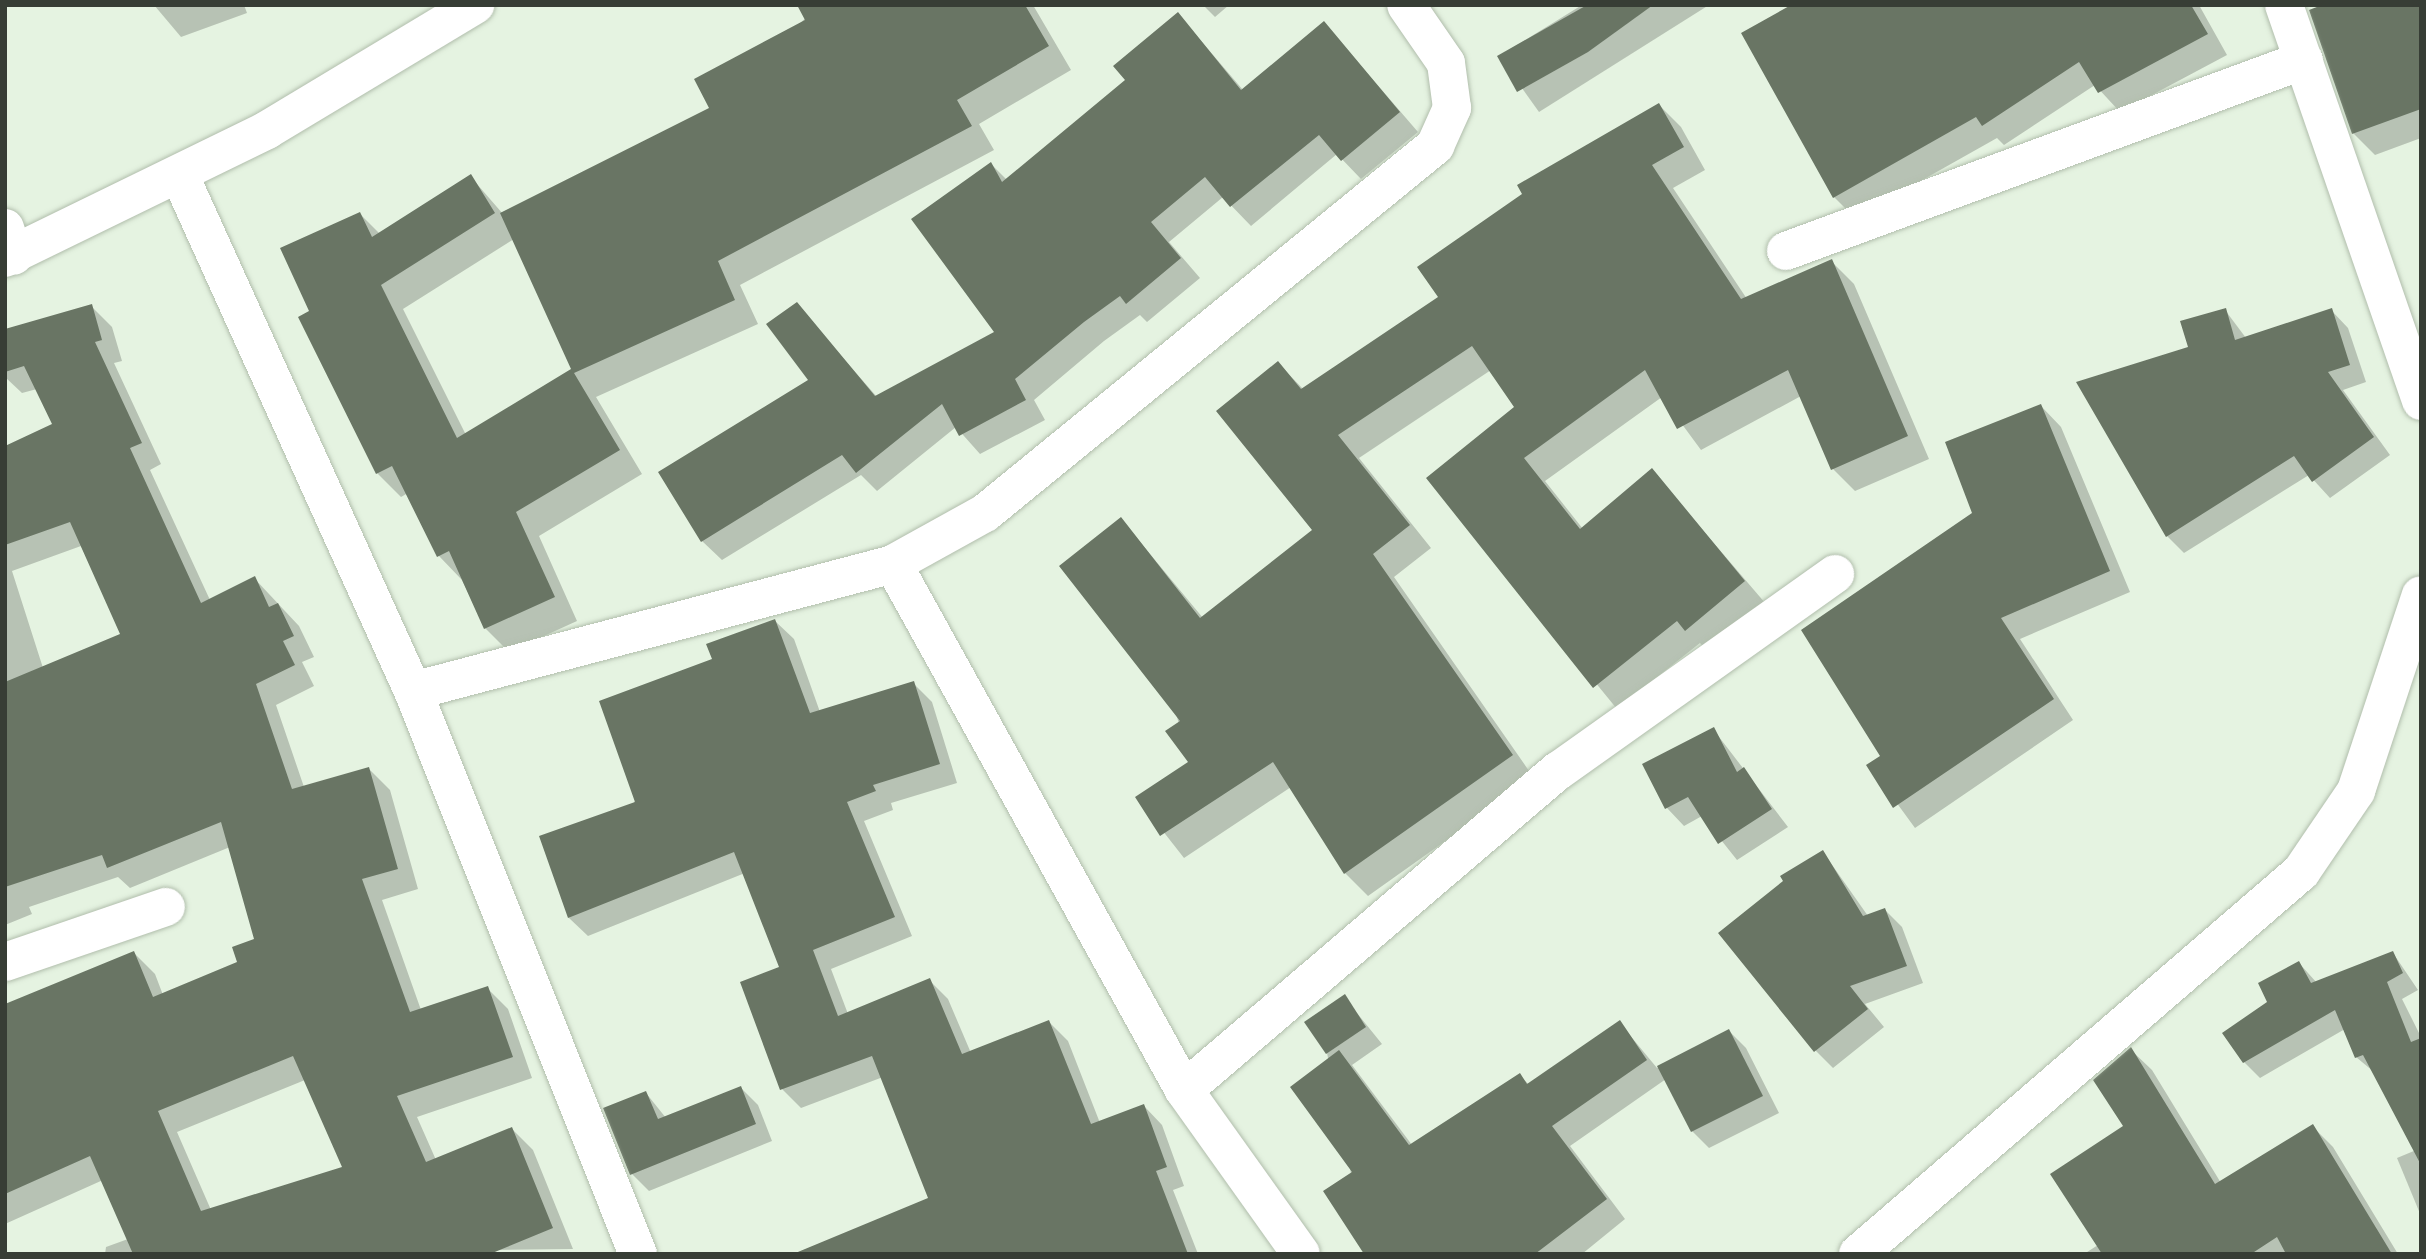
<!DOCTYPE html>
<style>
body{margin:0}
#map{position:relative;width:2426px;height:1259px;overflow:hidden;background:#e5f3e1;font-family:Karla,sans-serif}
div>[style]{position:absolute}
.shadow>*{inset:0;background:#0003}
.building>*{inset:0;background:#697564}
.roads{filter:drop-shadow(0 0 2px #b1beac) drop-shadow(0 0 2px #b1beac)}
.street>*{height:38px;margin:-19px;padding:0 19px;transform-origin:19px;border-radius:19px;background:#fff}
.secondary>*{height:38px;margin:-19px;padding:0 19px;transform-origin:19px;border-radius:19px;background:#fff}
span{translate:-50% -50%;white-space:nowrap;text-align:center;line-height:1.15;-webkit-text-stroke:7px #e5f3e1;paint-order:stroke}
.frame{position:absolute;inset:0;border:7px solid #373d35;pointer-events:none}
</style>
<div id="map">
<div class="shadow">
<i style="clip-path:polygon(154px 5px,244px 5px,247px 13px,181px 37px)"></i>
<i style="clip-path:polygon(evenodd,819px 5px,1033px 5px,1071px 70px,979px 124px,994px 150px,740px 285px,758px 324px,596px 397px,642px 474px,539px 536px,577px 621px,509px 652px,485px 628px,462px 580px,439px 556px,408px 493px,401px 497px,377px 473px,300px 318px,311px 312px,360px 214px,380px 234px,470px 176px,503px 214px,711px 109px,819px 5px,514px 239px,574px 370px,466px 435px,403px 309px,514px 239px)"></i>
<i style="clip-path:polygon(1203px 5px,1229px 5px,1215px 17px)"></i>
<i style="clip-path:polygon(1582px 5px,1709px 5px,1539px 112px,1499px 56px)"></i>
<i style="clip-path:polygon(1795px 5px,2199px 5px,2227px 55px,2120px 112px,2095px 85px,2004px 145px,1997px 138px,1855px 218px,1834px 197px)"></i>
<i style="clip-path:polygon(2421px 5px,2421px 138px,2375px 155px,2353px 133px)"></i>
<i style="clip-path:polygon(1178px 14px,1243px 90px,1324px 23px,1418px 132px,1361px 179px,1337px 154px,1251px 226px,1223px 197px,1169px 242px,1200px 278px,1147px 322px,1140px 315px,1104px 341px,1034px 400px,1045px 420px,980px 454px,956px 427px,877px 491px,861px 475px,722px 560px,702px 541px,810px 381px,796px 304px,877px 397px,997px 333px,991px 164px,1007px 180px,1128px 81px)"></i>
<i style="clip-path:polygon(1659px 105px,1681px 127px,1705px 170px,1673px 188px,1747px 299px,1831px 261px,1854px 284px,1929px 459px,1855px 491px,1833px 469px,1801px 396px,1701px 450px,1662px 397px,1545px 481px,1583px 529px,1652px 471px,1766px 604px,1708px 652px,1700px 643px,1617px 709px,1428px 478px,1516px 407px,1491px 370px,1359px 458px,1431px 548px,1394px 577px,1534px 778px,1368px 896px,1345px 873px,1291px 787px,1184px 858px,1137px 798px,1190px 763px,1121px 519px,1203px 618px,1314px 531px,1278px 363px,1303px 389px,1440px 298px)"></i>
<i style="clip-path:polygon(evenodd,91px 306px,112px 327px,122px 361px,114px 363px,161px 464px,150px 470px,210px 600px,254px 578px,299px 626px,314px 657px,302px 662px,314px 686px,276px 705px,304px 787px,369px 769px,390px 790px,418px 889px,382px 900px,421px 1010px,487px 988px,508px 1009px,532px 1078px,417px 1117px,436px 1160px,512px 1129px,533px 1150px,573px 1249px,105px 1254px,106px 1247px,128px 1239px,103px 1180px,5px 1224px,5px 1009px,134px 953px,155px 974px,163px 995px,240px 963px,256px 940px,230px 847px,130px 888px,118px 877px,29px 907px,32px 914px,5px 925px,5px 448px,54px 425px,37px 389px,22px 393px,5px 377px,5px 331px,91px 306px,81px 546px,123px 635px,43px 668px,12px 571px,81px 546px,91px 306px,305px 1080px,344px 1168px,211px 1210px,177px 1132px,305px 1080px)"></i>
<i style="clip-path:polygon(2225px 310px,2246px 338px,2331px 310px,2348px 328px,2366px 382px,2343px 390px,2390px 455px,2330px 498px,2309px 475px,2184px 553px,2167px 536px,2190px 348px)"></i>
<i style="clip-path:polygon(2041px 406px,2061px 427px,2130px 592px,2020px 639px,2073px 720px,1915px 828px,1869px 765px,1883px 757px,1974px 513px)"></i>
<i style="clip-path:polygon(775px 621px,794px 639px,820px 712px,913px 683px,932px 702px,957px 783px,891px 803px,893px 810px,864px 821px,912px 936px,831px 969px,848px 1014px,929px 980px,948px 999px,971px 1053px,1049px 1022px,1068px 1041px,1100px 1123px,1144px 1106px,1162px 1125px,1184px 1186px,1173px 1190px,1198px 1254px,794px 1254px,931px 1199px,883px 1077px,801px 1108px,782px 1089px,743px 983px,781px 968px,745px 873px,588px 936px,569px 918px,714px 660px)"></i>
<i style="clip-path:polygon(1713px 729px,1788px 827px,1737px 860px,1702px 816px,1684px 826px,1667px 808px,1644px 765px)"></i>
<i style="clip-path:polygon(1823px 852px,1868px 916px,1885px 910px,1902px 927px,1923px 983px,1865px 1004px,1884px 1027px,1833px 1068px,1816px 1051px)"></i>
<i style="clip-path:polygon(2393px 953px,2418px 990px,2402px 999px,2421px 1037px,2421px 1148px,2374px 1072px,2356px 1057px,2345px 1029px,2260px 1078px,2244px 1062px,2269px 1002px,2299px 963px,2317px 983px)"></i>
<i style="clip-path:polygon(1344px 997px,1382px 1044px,1352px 1065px,1412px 1145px,1520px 1075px,1529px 1085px,1619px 1022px,1657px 1068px,1729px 1031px,1746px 1048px,1779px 1113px,1709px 1148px,1692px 1131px,1666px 1079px,1570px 1146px,1625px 1219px,1582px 1254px,1367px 1254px,1327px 1053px)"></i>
<i style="clip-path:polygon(2131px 1050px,2152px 1070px,2221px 1183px,2313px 1127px,2333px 1147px,2398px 1254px,2084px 1254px,2098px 1245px,2126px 1127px)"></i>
<i style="clip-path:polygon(741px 1088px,758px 1105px,772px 1141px,649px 1191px,632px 1174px,646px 1093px,666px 1118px)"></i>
<i style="clip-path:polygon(2421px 1148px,2421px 1216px,2397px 1158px)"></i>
</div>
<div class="building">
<i style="clip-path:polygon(797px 5px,1025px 5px,1049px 46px,957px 100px,972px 126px,718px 261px,735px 300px,574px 373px,620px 450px,516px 512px,555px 597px,484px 629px,449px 551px,437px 557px,392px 466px,376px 474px,298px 317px,309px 311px,280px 248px,360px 212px,372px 237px,471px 174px,495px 213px,381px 285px,457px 438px,571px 369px,500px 213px,709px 108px,694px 79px,805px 20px)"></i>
<i style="clip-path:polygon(1587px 5px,1653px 5px,1588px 52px,1517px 92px,1497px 56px)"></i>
<i style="clip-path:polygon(1791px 5px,2191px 5px,2208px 34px,2098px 93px,2079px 62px,1982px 126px,1976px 117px,1833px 198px,1741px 33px)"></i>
<i style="clip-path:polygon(2322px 5px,2421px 5px,2421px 109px,2352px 134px,2309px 10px)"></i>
<i style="clip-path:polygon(1178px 12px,1241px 90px,1324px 21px,1400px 112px,1341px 161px,1319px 135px,1230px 207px,1205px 177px,1151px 222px,1181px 258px,1126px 304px,1120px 296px,1084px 322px,1015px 379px,1026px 400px,959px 436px,942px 404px,856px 473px,842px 455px,701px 542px,658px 472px,808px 380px,766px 324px,797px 302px,875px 396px,994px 332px,911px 219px,991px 162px,1002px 182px,1125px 80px,1113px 66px)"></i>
<i style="clip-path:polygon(1659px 103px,1684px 147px,1652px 165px,1741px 299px,1832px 259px,1908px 436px,1831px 470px,1788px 370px,1677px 429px,1645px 370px,1524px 458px,1580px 529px,1652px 468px,1745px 581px,1685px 631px,1677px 621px,1593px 688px,1426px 478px,1514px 407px,1472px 346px,1338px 435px,1410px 525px,1373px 554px,1513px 755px,1344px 874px,1273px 762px,1160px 836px,1135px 797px,1188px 762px,1165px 731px,1180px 721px,1059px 566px,1121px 517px,1200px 618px,1312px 530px,1216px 411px,1278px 361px,1301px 389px,1438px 297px,1417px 267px,1522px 194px,1517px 185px)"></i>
<i style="clip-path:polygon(evenodd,92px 304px,102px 340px,95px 342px,142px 443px,130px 448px,201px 603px,255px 576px,269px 607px,278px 603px,294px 636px,283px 641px,295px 665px,256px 684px,292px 789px,369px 767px,398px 869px,362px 879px,410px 1012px,488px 986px,513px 1057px,397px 1096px,426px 1162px,512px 1127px,553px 1228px,490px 1254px,133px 1254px,90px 1156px,5px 1194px,5px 1004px,134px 951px,153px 997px,237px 962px,232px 947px,254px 939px,221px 822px,107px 868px,102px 855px,5px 887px,5px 682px,120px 634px,70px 522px,5px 545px,5px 446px,52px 424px,24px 366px,5px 372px,5px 329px,92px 304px,293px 1056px,342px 1167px,201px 1211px,158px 1111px,293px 1056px)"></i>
<i style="clip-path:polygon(2226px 308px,2235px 340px,2332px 308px,2350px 365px,2328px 372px,2374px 437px,2312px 482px,2294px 456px,2166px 537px,2076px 382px,2188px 347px,2180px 321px)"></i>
<i style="clip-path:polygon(2041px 404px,2110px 571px,2001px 618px,2054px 699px,1893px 808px,1866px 765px,1880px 756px,1801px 630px,1972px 513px,1945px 442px)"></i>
<i style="clip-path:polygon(775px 619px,810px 713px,914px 681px,940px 764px,873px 785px,876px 791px,847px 802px,895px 917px,813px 950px,838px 1016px,930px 978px,962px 1054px,1049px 1020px,1091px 1124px,1144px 1104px,1167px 1167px,1156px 1171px,1188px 1254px,793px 1254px,928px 1198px,872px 1056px,780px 1090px,740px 982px,779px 967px,734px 852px,568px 918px,539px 836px,635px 802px,599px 701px,712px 659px,706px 644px)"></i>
<i style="clip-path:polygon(1714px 727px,1737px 772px,1744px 767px,1772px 809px,1718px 844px,1688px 797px,1665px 809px,1642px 764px)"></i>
<i style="clip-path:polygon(1823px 850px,1863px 916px,1885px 908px,1907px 966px,1850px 986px,1868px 1009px,1814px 1052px,1718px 933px,1783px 881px,1780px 876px)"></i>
<i style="clip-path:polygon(2393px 951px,2403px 973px,2387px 982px,2411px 1042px,2421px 1038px,2421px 1165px,2363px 1055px,2355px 1058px,2335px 1010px,2243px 1063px,2222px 1033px,2267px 1002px,2258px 983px,2299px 961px,2311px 983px)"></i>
<i style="clip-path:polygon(1345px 994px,1366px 1027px,1326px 1054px,1304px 1022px)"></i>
<i style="clip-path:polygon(1620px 1020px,1647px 1060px,1552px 1126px,1607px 1199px,1535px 1254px,1364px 1254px,1323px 1191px,1352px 1172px,1290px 1087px,1339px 1050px,1409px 1145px,1520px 1073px,1527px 1084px)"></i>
<i style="clip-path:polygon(1729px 1029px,1763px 1096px,1691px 1132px,1657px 1066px)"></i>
<i style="clip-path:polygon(2131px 1047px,2215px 1184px,2313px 1124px,2392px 1254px,2286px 1254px,2277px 1237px,2251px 1254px,2102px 1254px,2050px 1174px,2123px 1126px,2093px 1080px)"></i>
<i style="clip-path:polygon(741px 1086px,756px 1124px,630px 1175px,603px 1108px,646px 1091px,658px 1119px)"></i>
</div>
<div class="roads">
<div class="street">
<i style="left:2284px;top:5px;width:419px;rotate:70.9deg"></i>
<i style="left:180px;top:176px;width:565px;rotate:65.66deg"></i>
<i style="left:413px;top:691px;width:606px;rotate:68.22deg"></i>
<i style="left:5px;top:228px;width:29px;rotate:72deg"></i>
<i style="left:1786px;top:251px;width:552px;rotate:-20.24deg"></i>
<i style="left:893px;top:564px;width:601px;rotate:61.05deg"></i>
<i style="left:1184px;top:1090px;width:201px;rotate:54.5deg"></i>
<i style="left:413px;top:691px;width:497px;rotate:-14.8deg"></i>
<i style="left:893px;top:564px;width:105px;rotate:-29deg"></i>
<i style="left:985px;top:513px;width:581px;rotate:-39.2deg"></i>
<i style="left:1435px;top:146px;width:42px;rotate:-65.9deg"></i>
<i style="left:1452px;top:108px;width:45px;rotate:-97.6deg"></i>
<i style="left:1446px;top:63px;width:70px;rotate:-124.6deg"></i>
<i style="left:5px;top:962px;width:170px;rotate:-18.9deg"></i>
<i style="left:1184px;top:1090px;width:492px;rotate:-40.5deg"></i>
<i style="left:1558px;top:771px;width:340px;rotate:-35.4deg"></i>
<i style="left:1858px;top:1254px;width:585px;rotate:-40.77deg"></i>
<i style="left:2301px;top:872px;width:98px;rotate:-55.8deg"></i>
<i style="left:2356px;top:791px;width:206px;rotate:-71.7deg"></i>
</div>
<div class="secondary">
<i style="left:5px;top:258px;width:292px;rotate:-26deg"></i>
<i style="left:267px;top:130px;width:243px;rotate:-31deg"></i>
</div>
</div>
<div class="frame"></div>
</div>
